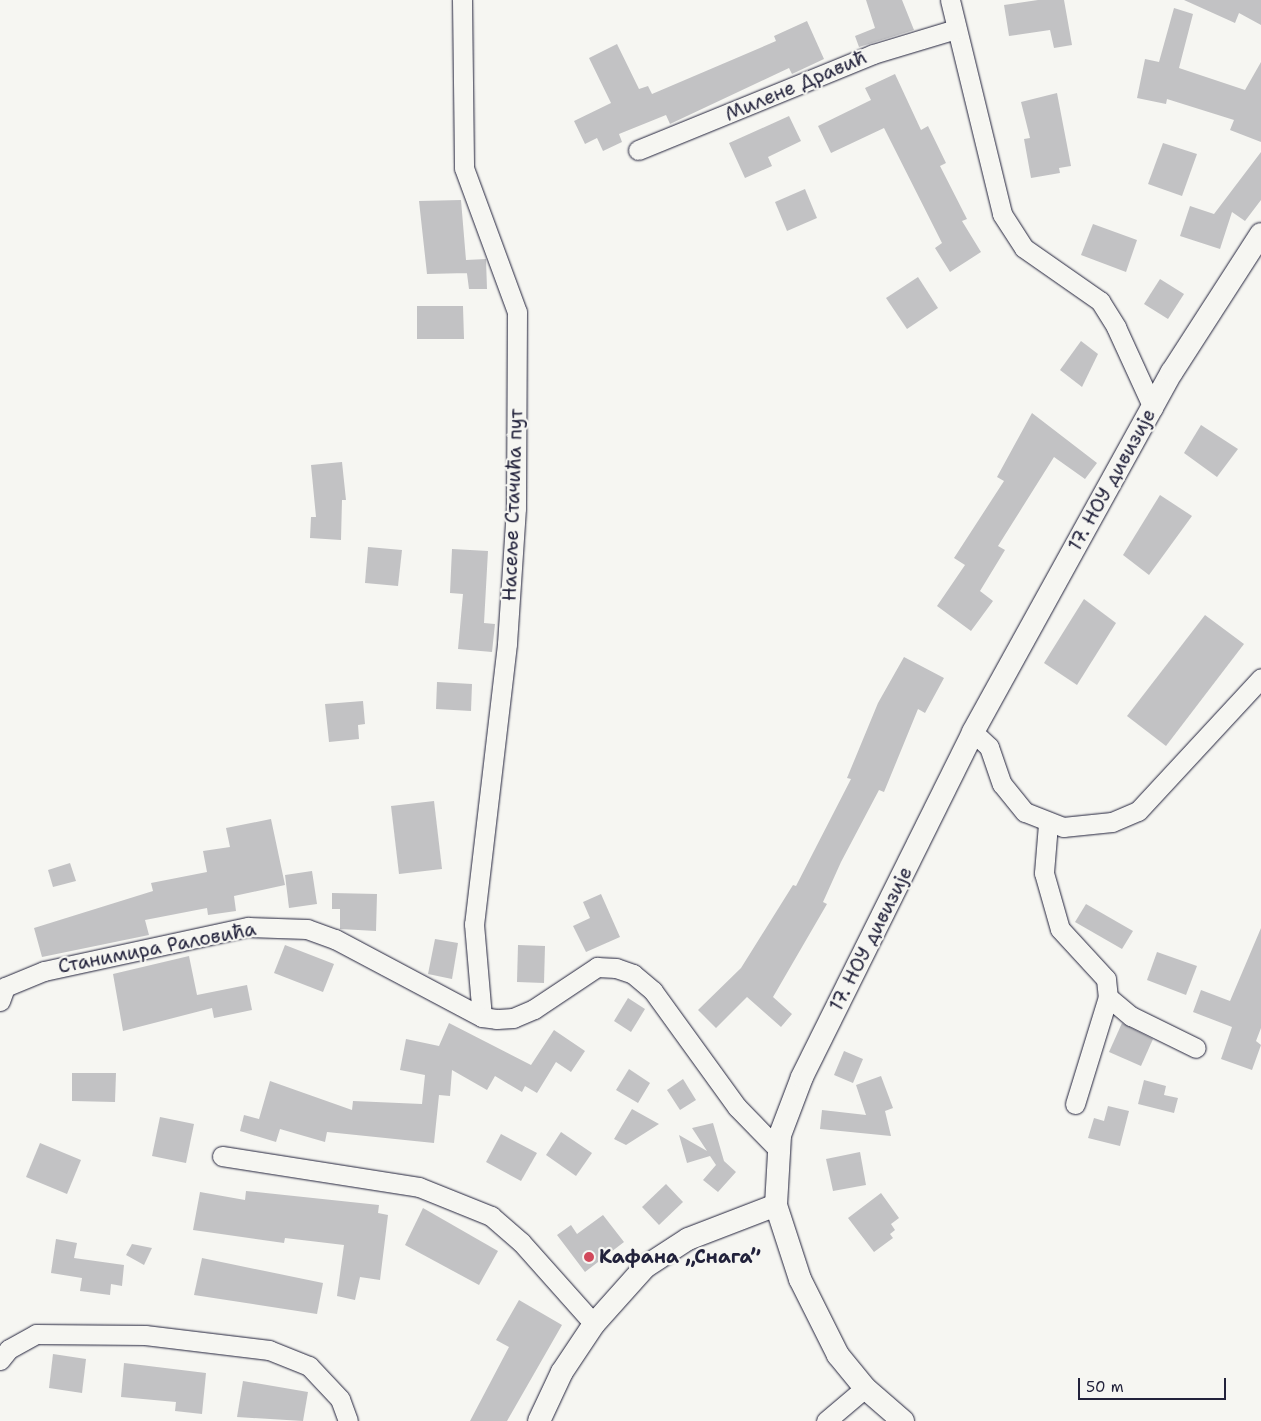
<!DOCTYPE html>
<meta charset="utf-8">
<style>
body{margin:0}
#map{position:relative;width:1261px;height:1421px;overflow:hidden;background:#f6f6f2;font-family:"Shantell Sans",sans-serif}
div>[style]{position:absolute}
.building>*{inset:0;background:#c2c2c4}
.roads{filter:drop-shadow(0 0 1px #22223b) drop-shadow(0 0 1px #22223b)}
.minor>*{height:19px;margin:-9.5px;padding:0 9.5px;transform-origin:9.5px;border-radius:9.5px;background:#f6f6f2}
.tertiary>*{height:22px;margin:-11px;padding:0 11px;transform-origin:11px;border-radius:11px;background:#f6f6f2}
.dots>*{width:14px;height:14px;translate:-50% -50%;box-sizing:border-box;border:2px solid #f6f6f2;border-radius:50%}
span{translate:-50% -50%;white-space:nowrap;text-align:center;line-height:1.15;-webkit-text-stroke:4.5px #f6f6f2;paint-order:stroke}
.street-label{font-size:19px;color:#22223b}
.poi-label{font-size:19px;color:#22223b;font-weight:700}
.left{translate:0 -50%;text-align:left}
.scale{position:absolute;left:1078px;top:1378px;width:148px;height:22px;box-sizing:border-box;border:2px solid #22223b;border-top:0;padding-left:6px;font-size:15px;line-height:18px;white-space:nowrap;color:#22223b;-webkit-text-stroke:4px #f6f6f2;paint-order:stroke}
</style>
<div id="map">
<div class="building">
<i style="clip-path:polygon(866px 0,902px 0,914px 30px,859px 47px,855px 36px,875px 28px)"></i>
<i style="clip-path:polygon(1038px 0,1064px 0,1072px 45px,1054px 48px,1050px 30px,1009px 36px,1004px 5px)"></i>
<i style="clip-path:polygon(1184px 0,1261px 0,1261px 25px,1239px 13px,1235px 23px)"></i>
<i style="clip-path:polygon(1174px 8px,1193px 14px,1179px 68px,1245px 90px,1261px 62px,1261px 142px,1230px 130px,1234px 120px,1167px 99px,1166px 104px,1137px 98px,1145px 59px,1159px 62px)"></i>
<i style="clip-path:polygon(807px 21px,824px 59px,792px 74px,789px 68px,670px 124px,666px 115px,619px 134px,622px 142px,603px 151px,597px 138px,585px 144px,574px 121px,611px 103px,589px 58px,617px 44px,639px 89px,648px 86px,652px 94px,776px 41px,774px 36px)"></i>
<i style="clip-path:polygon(895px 74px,921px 130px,928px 126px,946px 163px,940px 166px,967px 219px,962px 221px,981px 252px,950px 272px,935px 248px,942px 243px,884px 128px,831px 153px,818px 126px,871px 100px,865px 88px)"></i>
<i style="clip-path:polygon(1057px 93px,1071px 166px,1059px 168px,1060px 173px,1031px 178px,1024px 139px,1030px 138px,1021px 102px)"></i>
<i style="clip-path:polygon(789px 116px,801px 141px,768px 157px,772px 166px,745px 178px,729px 143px)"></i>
<i style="clip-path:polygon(1163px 143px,1197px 154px,1182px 196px,1148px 184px)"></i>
<i style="clip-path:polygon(1261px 152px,1261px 200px,1245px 221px,1232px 212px,1220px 249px,1180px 236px,1190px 206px,1214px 214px)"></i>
<i style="clip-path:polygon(805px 189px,817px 218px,787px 231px,775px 202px)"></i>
<i style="clip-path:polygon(461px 200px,466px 260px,486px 259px,487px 289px,469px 289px,466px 266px,467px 273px,427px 274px,419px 201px)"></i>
<i style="clip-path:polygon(1093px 224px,1137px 240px,1126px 272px,1081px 255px)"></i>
<i style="clip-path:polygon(918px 277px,938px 308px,907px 329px,886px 298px)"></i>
<i style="clip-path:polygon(1160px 279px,1184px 294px,1168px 319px,1144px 304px)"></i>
<i style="clip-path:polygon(417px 306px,463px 306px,464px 339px,417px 339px)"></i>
<i style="clip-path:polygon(1081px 341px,1098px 354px,1082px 387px,1060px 370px)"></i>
<i style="clip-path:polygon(1032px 413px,1097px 463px,1085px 479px,1054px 457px,998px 546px,1005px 550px,980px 591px,993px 601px,971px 631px,937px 606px,965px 565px,954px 558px,1004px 481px,997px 477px)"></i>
<i style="clip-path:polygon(1201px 425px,1238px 449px,1217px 477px,1184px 453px)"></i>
<i style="clip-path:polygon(342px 462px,346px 500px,342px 500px,341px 540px,310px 538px,311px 517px,316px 517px,311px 465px)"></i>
<i style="clip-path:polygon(1160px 495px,1192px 516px,1149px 575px,1123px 555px)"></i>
<i style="clip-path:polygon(368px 547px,402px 550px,398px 586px,365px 583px)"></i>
<i style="clip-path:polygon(452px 549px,488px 551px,484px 623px,495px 624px,492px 652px,458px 649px,463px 594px,450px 593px)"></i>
<i style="clip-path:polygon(1084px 599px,1116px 623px,1077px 685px,1044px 663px)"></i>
<i style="clip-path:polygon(1205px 615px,1244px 644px,1166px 746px,1127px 716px)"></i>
<i style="clip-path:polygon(904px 657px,944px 678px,925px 713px,918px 709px,884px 792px,879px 790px,841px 862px,823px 902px,827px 904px,773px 997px,792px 1014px,781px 1027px,747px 997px,716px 1028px,698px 1010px,741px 968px,793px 885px,796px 886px,851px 779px,847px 778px,878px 703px)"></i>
<i style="clip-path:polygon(437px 682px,472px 684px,471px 711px,436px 709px)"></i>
<i style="clip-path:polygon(363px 701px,365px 724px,358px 725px,359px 739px,329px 742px,325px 704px)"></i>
<i style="clip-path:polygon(434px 801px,442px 869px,399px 874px,391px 806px)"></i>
<i style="clip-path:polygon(271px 819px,285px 885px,234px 896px,236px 911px,208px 915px,207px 908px,145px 920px,149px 935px,42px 957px,34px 928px,153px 891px,151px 883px,207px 872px,203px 851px,230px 847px,226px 828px)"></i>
<i style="clip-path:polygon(70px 863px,76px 881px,53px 887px,48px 870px)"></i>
<i style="clip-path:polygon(312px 871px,317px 904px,289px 908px,285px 875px)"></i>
<i style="clip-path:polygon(332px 893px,377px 894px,376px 931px,340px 929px,340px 909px,332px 909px)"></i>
<i style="clip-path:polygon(601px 894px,620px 937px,586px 952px,573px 926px,590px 918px,583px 902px)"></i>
<i style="clip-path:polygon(1086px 904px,1133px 931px,1122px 949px,1075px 922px)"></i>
<i style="clip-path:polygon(1261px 928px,1261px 1028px,1256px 1041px,1261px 1045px,1252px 1070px,1221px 1059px,1232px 1027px,1193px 1012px,1201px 990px,1230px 1001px)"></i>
<i style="clip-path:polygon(435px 939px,458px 943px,452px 979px,428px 974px)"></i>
<i style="clip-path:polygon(285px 945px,334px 964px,323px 992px,274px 973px)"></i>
<i style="clip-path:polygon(518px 945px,545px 946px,544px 983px,517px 982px)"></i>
<i style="clip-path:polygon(1157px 952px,1197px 966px,1186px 995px,1147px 980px)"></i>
<i style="clip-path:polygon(189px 956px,197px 995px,247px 985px,252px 1010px,214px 1018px,212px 1008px,123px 1031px,113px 974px)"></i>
<i style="clip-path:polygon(628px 998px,645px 1009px,631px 1032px,614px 1021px)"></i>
<i style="clip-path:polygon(449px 1023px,531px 1065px,554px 1030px,585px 1051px,571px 1072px,556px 1062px,537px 1093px,525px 1086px,522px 1092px,495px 1076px,487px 1090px,452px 1070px,450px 1096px,439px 1095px,434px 1143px,327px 1132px,325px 1142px,280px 1129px,276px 1142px,240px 1131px,244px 1115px,259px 1119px,270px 1081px,352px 1110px,353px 1101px,422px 1104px,425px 1075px,400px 1070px,406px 1039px,439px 1046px)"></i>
<i style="clip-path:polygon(1122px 1023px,1153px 1039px,1141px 1066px,1109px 1052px)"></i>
<i style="clip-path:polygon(844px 1051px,863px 1059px,853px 1083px,834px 1075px)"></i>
<i style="clip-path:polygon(629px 1069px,650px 1083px,638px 1103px,616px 1090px)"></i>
<i style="clip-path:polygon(72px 1073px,116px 1073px,115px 1102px,72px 1101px)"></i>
<i style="clip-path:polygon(881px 1076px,893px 1108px,885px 1111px,891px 1136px,820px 1129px,822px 1110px,866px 1115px,856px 1085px)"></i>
<i style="clip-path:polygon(683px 1079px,696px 1100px,680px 1110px,667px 1090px)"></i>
<i style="clip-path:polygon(1144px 1080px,1166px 1086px,1164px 1095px,1178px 1098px,1174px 1113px,1138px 1104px)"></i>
<i style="clip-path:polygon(1108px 1106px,1129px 1111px,1120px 1146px,1088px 1138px,1094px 1118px,1104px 1121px)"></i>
<i style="clip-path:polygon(632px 1109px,659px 1124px,626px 1145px,614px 1139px)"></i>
<i style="clip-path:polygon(160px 1117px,194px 1124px,186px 1163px,152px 1156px)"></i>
<i style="clip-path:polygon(713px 1123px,724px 1161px,736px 1172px,718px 1192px,703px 1180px,716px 1165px,710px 1156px,687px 1163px,679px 1135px,707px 1151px,692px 1128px)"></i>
<i style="clip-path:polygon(561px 1132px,592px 1153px,576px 1176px,546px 1155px)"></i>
<i style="clip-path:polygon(501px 1134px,537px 1153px,521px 1181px,486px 1162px)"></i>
<i style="clip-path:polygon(40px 1143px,81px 1160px,67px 1194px,26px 1177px)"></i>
<i style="clip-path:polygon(860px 1152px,866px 1185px,833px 1191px,826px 1159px)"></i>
<i style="clip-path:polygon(666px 1184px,683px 1202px,659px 1225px,642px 1207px)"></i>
<i style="clip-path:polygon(246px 1191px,379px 1205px,378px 1213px,388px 1215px,380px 1280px,360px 1277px,355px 1300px,337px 1296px,344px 1245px,285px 1238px,284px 1243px,193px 1230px,200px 1192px,245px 1200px)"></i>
<i style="clip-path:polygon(881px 1193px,899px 1218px,891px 1224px,895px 1230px,890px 1234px,893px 1238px,874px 1252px,848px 1218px)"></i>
<i style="clip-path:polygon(423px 1208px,498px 1251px,479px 1285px,405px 1245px)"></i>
<i style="clip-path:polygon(603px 1215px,624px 1242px,585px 1272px,557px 1235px,571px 1225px,577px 1234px)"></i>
<i style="clip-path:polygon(56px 1239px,77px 1243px,74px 1258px,124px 1265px,122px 1286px,111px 1284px,110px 1295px,80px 1291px,82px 1278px,51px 1273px)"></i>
<i style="clip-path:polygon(132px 1244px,152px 1248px,144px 1265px,126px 1255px)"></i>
<i style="clip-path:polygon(202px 1258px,323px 1283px,317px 1314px,194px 1295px)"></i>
<i style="clip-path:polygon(519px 1300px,562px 1325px,507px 1421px,470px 1421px,509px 1347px,496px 1340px)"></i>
<i style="clip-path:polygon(53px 1354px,86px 1359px,82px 1393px,49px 1388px)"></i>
<i style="clip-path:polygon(124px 1363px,206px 1373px,202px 1414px,175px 1411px,176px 1402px,121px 1397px)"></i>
<i style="clip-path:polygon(243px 1381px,308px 1392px,303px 1421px,237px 1417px)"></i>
</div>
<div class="roads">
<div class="minor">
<i style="left:462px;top:0;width:168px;rotate:89.3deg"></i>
<i style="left:464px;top:168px;width:153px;rotate:69.8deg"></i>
<i style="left:517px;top:312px;width:196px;rotate:90.3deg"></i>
<i style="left:516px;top:508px;width:136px;rotate:93.8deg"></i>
<i style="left:507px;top:644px;width:282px;rotate:96.7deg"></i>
<i style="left:474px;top:924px;width:93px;rotate:85.1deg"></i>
<i style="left:950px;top:0;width:220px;rotate:76.3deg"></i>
<i style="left:1002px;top:214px;width:40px;rotate:57.1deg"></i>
<i style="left:1024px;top:248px;width:93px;rotate:34.9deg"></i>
<i style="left:1100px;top:301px;width:31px;rotate:58deg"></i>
<i style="left:1116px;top:327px;width:89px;rotate:65.4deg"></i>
<i style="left:638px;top:150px;width:254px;rotate:-22.2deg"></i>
<i style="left:873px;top:54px;width:87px;rotate:-16.8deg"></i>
<i style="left:973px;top:732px;width:22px;rotate:43deg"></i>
<i style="left:989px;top:747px;width:39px;rotate:71deg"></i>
<i style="left:1002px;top:784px;width:36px;rotate:51deg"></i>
<i style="left:1025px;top:812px;width:41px;rotate:21.5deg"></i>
<i style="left:1063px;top:827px;width:49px;rotate:-5.8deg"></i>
<i style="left:1112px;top:822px;width:28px;rotate:-23deg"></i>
<i style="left:1138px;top:811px;width:181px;rotate:-47.2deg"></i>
<i style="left:1048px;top:824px;width:49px;rotate:94.7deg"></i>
<i style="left:1044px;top:873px;width:58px;rotate:74.1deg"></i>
<i style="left:1060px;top:929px;width:68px;rotate:47.4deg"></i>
<i style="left:1106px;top:979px;width:18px;rotate:84deg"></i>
<i style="left:1108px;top:997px;width:30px;rotate:40deg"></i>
<i style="left:1131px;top:1016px;width:72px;rotate:26.2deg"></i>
<i style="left:0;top:1001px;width:15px;rotate:-70deg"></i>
<i style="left:5px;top:987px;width:42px;rotate:-22.3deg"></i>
<i style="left:44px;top:971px;width:209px;rotate:-12.2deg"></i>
<i style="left:248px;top:927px;width:59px;rotate:1.9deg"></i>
<i style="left:307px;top:929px;width:30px;rotate:20deg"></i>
<i style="left:335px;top:939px;width:166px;rotate:28deg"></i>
<i style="left:482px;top:1017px;width:14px;rotate:8deg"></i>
<i style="left:496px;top:1019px;width:17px;rotate:-3deg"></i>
<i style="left:513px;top:1018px;width:23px;rotate:-23deg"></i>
<i style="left:534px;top:1009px;width:76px;rotate:-33.7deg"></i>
<i style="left:597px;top:967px;width:19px;rotate:3deg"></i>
<i style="left:616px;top:968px;width:18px;rotate:19deg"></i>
<i style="left:633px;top:974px;width:26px;rotate:40deg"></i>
<i style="left:653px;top:991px;width:143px;rotate:54.1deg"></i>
<i style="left:737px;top:1107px;width:57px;rotate:45.7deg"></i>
<i style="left:1075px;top:1104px;width:112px;rotate:-72.9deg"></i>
<i style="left:222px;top:1156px;width:199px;rotate:8.9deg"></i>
<i style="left:419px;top:1187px;width:78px;rotate:21.9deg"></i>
<i style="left:491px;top:1216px;width:40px;rotate:41deg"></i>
<i style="left:521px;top:1242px;width:110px;rotate:48.3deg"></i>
<i style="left:0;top:1360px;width:14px;rotate:-51deg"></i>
<i style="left:9px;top:1349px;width:31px;rotate:-29deg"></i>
<i style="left:36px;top:1334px;width:109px;rotate:0.5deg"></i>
<i style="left:145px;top:1335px;width:125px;rotate:6.9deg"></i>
<i style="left:269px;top:1350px;width:43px;rotate:21.8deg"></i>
<i style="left:309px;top:1366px;width:45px;rotate:46.8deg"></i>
<i style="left:340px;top:1399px;width:23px;rotate:70deg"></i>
<i style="left:826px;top:1421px;width:51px;rotate:-40.2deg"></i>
</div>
<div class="tertiary">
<i style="left:539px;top:1421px;width:54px;rotate:-64.9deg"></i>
<i style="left:562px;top:1372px;width:58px;rotate:-56.3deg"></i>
<i style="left:594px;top:1324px;width:76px;rotate:-48.2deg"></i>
<i style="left:645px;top:1267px;width:51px;rotate:-33.1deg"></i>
<i style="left:688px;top:1239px;width:94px;rotate:-21.1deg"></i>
<i style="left:903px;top:1421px;width:50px;rotate:-139deg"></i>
<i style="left:865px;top:1388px;width:43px;rotate:-129.3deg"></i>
<i style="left:838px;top:1355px;width:85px;rotate:-116.6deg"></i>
<i style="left:800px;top:1279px;width:78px;rotate:-108deg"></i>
<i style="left:776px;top:1205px;width:70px;rotate:-86.7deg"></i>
<i style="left:780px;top:1135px;width:62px;rotate:-69.2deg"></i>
<i style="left:802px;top:1077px;width:385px;rotate:-63.6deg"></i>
<i style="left:973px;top:732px;width:411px;rotate:-61.1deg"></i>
<i style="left:1172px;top:372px;width:164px;rotate:-57.2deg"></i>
</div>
</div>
<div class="dots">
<i style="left:589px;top:1257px;background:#d1495b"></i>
</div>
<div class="street-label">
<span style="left:796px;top:86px;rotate:-23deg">Милене Дравић</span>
<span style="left:1112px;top:480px;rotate:-61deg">17. НОУ дивизије</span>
<span style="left:513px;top:505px;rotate:-88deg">Насеље Стачића пут</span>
<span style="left:871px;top:939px;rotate:-63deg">17. НОУ дивизије</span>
<span style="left:157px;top:948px;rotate:-11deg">Станимира Раловића</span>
</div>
<div class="poi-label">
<span class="left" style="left:599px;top:1257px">Кафана „Снага”</span>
</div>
<div class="scale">50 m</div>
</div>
